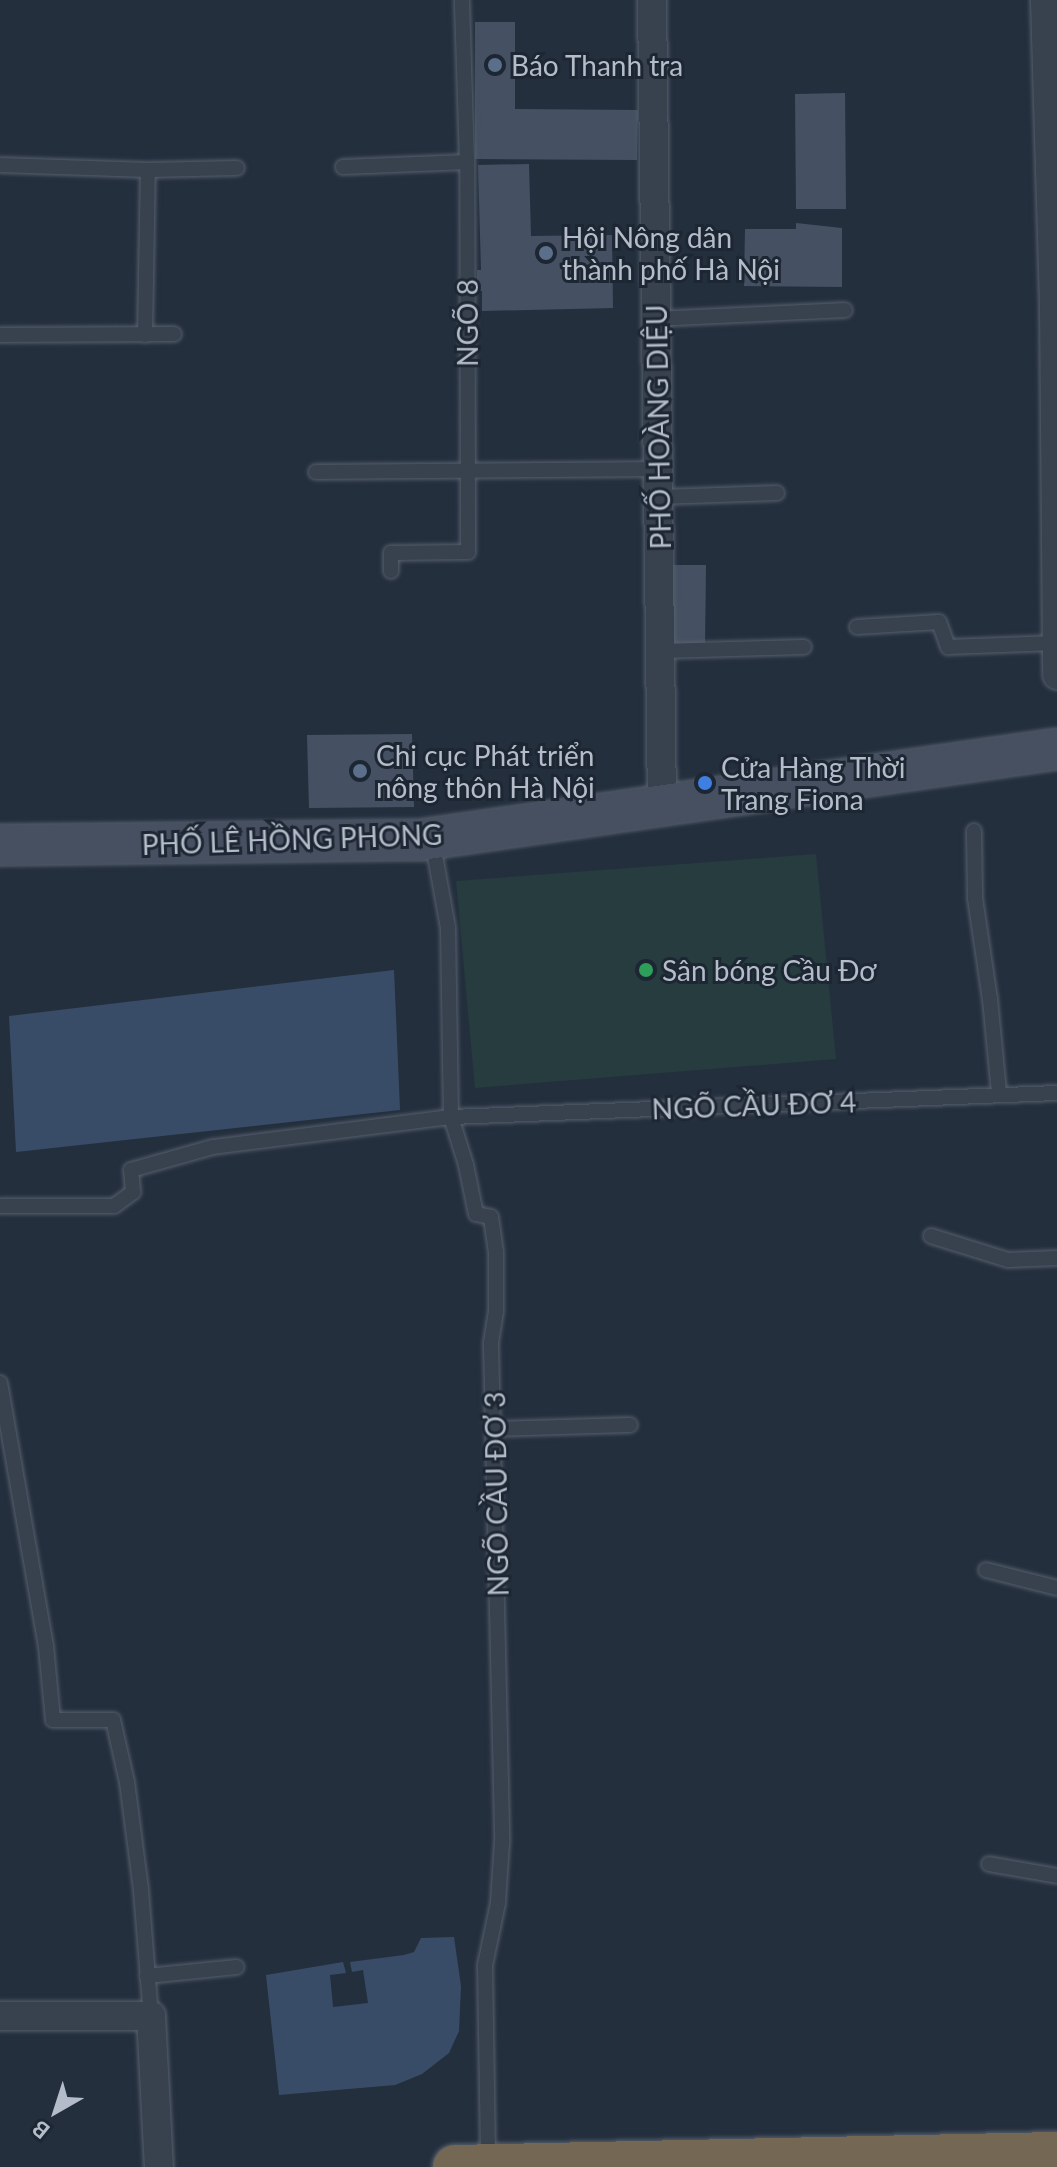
<!DOCTYPE html>
<meta charset="utf-8">
<style>
body{margin:0}
#map{position:relative;width:1057px;height:2167px;overflow:hidden;background:#242f3e;font-family:Lato,sans-serif}
div>[style]{position:absolute}
.green>*{inset:0;background:#263c3f}
.water>*{inset:0;background:#394c67}
.building>*{inset:0;background:#455162}
.roads{filter:drop-shadow(0 0 2px #565f6c) drop-shadow(0 0 2px #565f6c)}
.lane>*{height:14px;margin:-7px;padding:0 7px;transform-origin:7px;border-radius:7px;background:#38414e}
.street>*{height:28px;margin:-14px;padding:0 14px;transform-origin:14px;border-radius:14px;background:#38414e}
.secondary>*{height:40px;margin:-20px;padding:0 20px;transform-origin:20px;border-radius:20px;background:#465061}
.highway>*{height:44px;margin:-22px;padding:0 22px;transform-origin:22px;border-radius:22px;background:#746855}
.dots>*{width:22px;height:22px;translate:-50% -50%;box-sizing:border-box;border:4px solid #1d2633;border-radius:50%}
span{translate:-50% -50%;white-space:nowrap;text-align:center;line-height:1.15;-webkit-text-stroke:6px #1d2633;paint-order:stroke}
.poi-label{font-size:28px;color:#b4bcc9}
.left{translate:0 -50%;text-align:left}
.street-label{font-size:28px;color:#b4bcc9}
.north{position:absolute;left:16px;top:2071px;width:80px;height:80px;-webkit-text-stroke:6px #1d2633;paint-order:stroke;rotate:219deg;font-size:22px;font-weight:700;line-height:32px;text-align:center;color:#b4bcc9}
.north::after{content:'';display:block;margin:auto;width:28px;height:36px;background:#b4bcc9;clip-path:polygon(50% 0,100% 100%,50% 72%,0 100%)}
</style>
<div id="map">
<div class="green">
<i style="clip-path:polygon(816px 854px,836px 1059px,475px 1088px,456px 881px)"></i>
</div>
<div class="water">
<i style="clip-path:polygon(394px 970px,400px 1110px,16px 1152px,9px 1016px)"></i>
<i style="clip-path:polygon(454px 1937px,461px 1986px,459px 2031px,449px 2053px,422px 2074px,395px 2085px,279px 2095px,266px 1975px,343px 1962px,346px 1973px,330px 1975px,333px 2007px,368px 2003px,363px 1970px,352px 1972px,350px 1962px,404px 1955px,414px 1952px,421px 1938px)"></i>
</div>
<div class="building">
<i style="clip-path:polygon(475px 22px,515px 22px,515px 109px,638px 110px,637px 160px,475px 159px)"></i>
<i style="clip-path:polygon(845px 93px,846px 209px,796px 209px,795px 94px)"></i>
<i style="clip-path:polygon(529px 164px,531px 236px,612px 235px,613px 308px,482px 311px,482px 291px,477px 291px,477px 270px,481px 270px,478px 165px)"></i>
<i style="clip-path:polygon(796px 223px,842px 228px,842px 287px,744px 286px,745px 229px,796px 229px)"></i>
<i style="clip-path:polygon(672px 565px,706px 565px,705px 644px,672px 644px)"></i>
<i style="clip-path:polygon(412px 734px,414px 807px,309px 808px,307px 735px)"></i>
</div>
<div class="roads">
<div class="lane">
<i style="left:0;top:165px;width:148px;rotate:1.9deg"></i>
<i style="left:148px;top:170px;width:89px;rotate:-1.3deg"></i>
<i style="left:343px;top:167px;width:124px;rotate:-2.3deg"></i>
<i style="left:656px;top:319px;width:189px;rotate:-2.7deg"></i>
<i style="left:0;top:335px;width:174px;rotate:-0.3deg"></i>
<i style="left:145px;top:335px;width:165px;rotate:-89deg"></i>
<i style="left:316px;top:472px;width:342px;rotate:-0.5deg"></i>
<i style="left:659px;top:497px;width:118px;rotate:-1.9deg"></i>
<i style="left:391px;top:571px;width:18px;rotate:-90deg"></i>
<i style="left:391px;top:553px;width:77px;rotate:-0.7deg"></i>
<i style="left:468px;top:552px;width:390px;rotate:-90.1deg"></i>
<i style="left:467px;top:162px;width:162px;rotate:-91.8deg"></i>
<i style="left:857px;top:627px;width:82px;rotate:-3.5deg"></i>
<i style="left:939px;top:622px;width:27px;rotate:70deg"></i>
<i style="left:948px;top:647px;width:108px;rotate:-2.1deg"></i>
<i style="left:661px;top:651px;width:143px;rotate:-1.6deg"></i>
<i style="left:974px;top:831px;width:67px;rotate:89.1deg"></i>
<i style="left:975px;top:898px;width:102px;rotate:81.6deg"></i>
<i style="left:990px;top:999px;width:94px;rotate:84.5deg"></i>
<i style="left:432px;top:839px;width:90px;rotate:79.8deg"></i>
<i style="left:448px;top:928px;width:189px;rotate:89.1deg"></i>
<i style="left:451px;top:1117px;width:50px;rotate:72.6deg"></i>
<i style="left:466px;top:1165px;width:50px;rotate:78.5deg"></i>
<i style="left:476px;top:1214px;width:15px;rotate:11deg"></i>
<i style="left:491px;top:1217px;width:35px;rotate:82deg"></i>
<i style="left:496px;top:1252px;width:59px;rotate:90deg"></i>
<i style="left:496px;top:1311px;width:33px;rotate:99deg"></i>
<i style="left:491px;top:1344px;width:498px;rotate:88.7deg"></i>
<i style="left:502px;top:1842px;width:61px;rotate:93.8deg"></i>
<i style="left:498px;top:1903px;width:63px;rotate:101.8deg"></i>
<i style="left:485px;top:1965px;width:197px;rotate:89.1deg"></i>
<i style="left:0;top:1206px;width:114px"></i>
<i style="left:114px;top:1206px;width:24px;rotate:-36deg"></i>
<i style="left:133px;top:1192px;width:22px;rotate:-95deg"></i>
<i style="left:131px;top:1170px;width:85px;rotate:-15.7deg"></i>
<i style="left:213px;top:1147px;width:240px;rotate:-7.2deg"></i>
<i style="left:451px;top:1117px;width:606px;rotate:-2.27deg"></i>
<i style="left:931px;top:1236px;width:81px;rotate:17.3deg"></i>
<i style="left:1008px;top:1260px;width:49px;rotate:-2.3deg"></i>
<i style="left:0;top:1383px;width:267px;rotate:80.1deg"></i>
<i style="left:46px;top:1646px;width:74px;rotate:84.6deg"></i>
<i style="left:53px;top:1720px;width:60px"></i>
<i style="left:113px;top:1720px;width:64px;rotate:77.3deg"></i>
<i style="left:127px;top:1782px;width:109px;rotate:82.6deg"></i>
<i style="left:141px;top:1890px;width:126px;rotate:85.5deg"></i>
<i style="left:493px;top:1429px;width:137px;rotate:-1.7deg"></i>
<i style="left:986px;top:1570px;width:73px;rotate:14.2deg"></i>
<i style="left:989px;top:1864px;width:69px;rotate:10deg"></i>
<i style="left:147px;top:1976px;width:90px;rotate:-5.7deg"></i>
</div>
<div class="street">
<i style="left:652px;top:0;width:805px;rotate:89.29deg"></i>
<i style="left:1045px;top:0;width:306px;rotate:88.3deg"></i>
<i style="left:1054px;top:306px;width:369px;rotate:89.5deg"></i>
<i style="left:0;top:2016px;width:151px"></i>
<i style="left:151px;top:2016px;width:151px;rotate:87deg"></i>
</div>
<div class="secondary">
<i style="left:0;top:845px;width:420px;rotate:-0.7deg"></i>
<i style="left:420px;top:840px;width:643px;rotate:-8.13deg"></i>
</div>
<div class="highway">
<i style="left:455px;top:2167px;width:602px;rotate:-1.24deg"></i>
</div>
</div>
<div class="dots">
<i style="left:495px;top:65px;background:#5c6f8a"></i>
<i style="left:546px;top:253px;background:#5c6f8a"></i>
<i style="left:360px;top:771px;background:#5c6f8a"></i>
<i style="left:705px;top:783px;background:#3f7fe0"></i>
<i style="left:646px;top:970px;background:#2e9e5b"></i>
</div>
<div class="poi-label">
<span class="left" style="left:511px;top:65px">Báo Thanh tra</span>
<span class="left" style="left:562px;top:253px">Hội Nông dân<br>thành phố Hà Nội</span>
<span class="left" style="left:376px;top:771px">Chi cục Phát triển<br>nông thôn Hà Nội</span>
<span class="left" style="left:721px;top:783px">Cửa Hàng Thời<br>Trang Fiona</span>
<span class="left" style="left:662px;top:970px">Sân bóng Cầu Đơ</span>
</div>
<div class="street-label">
<span style="left:467px;top:323px;rotate:-90deg">NGÕ 8</span>
<span style="left:658px;top:427px;rotate:-91deg">PHỐ HOÀNG DIỆU</span>
<span style="left:292px;top:839px;rotate:-2deg">PHỐ LÊ HỒNG PHONG</span>
<span style="left:754px;top:1105px;rotate:-2deg">NGÕ CẦU ĐƠ 4</span>
<span style="left:496px;top:1494px;rotate:-91deg">NGÕ CẦU ĐƠ 3</span>
</div>
<div class="north">B</div>
</div>
